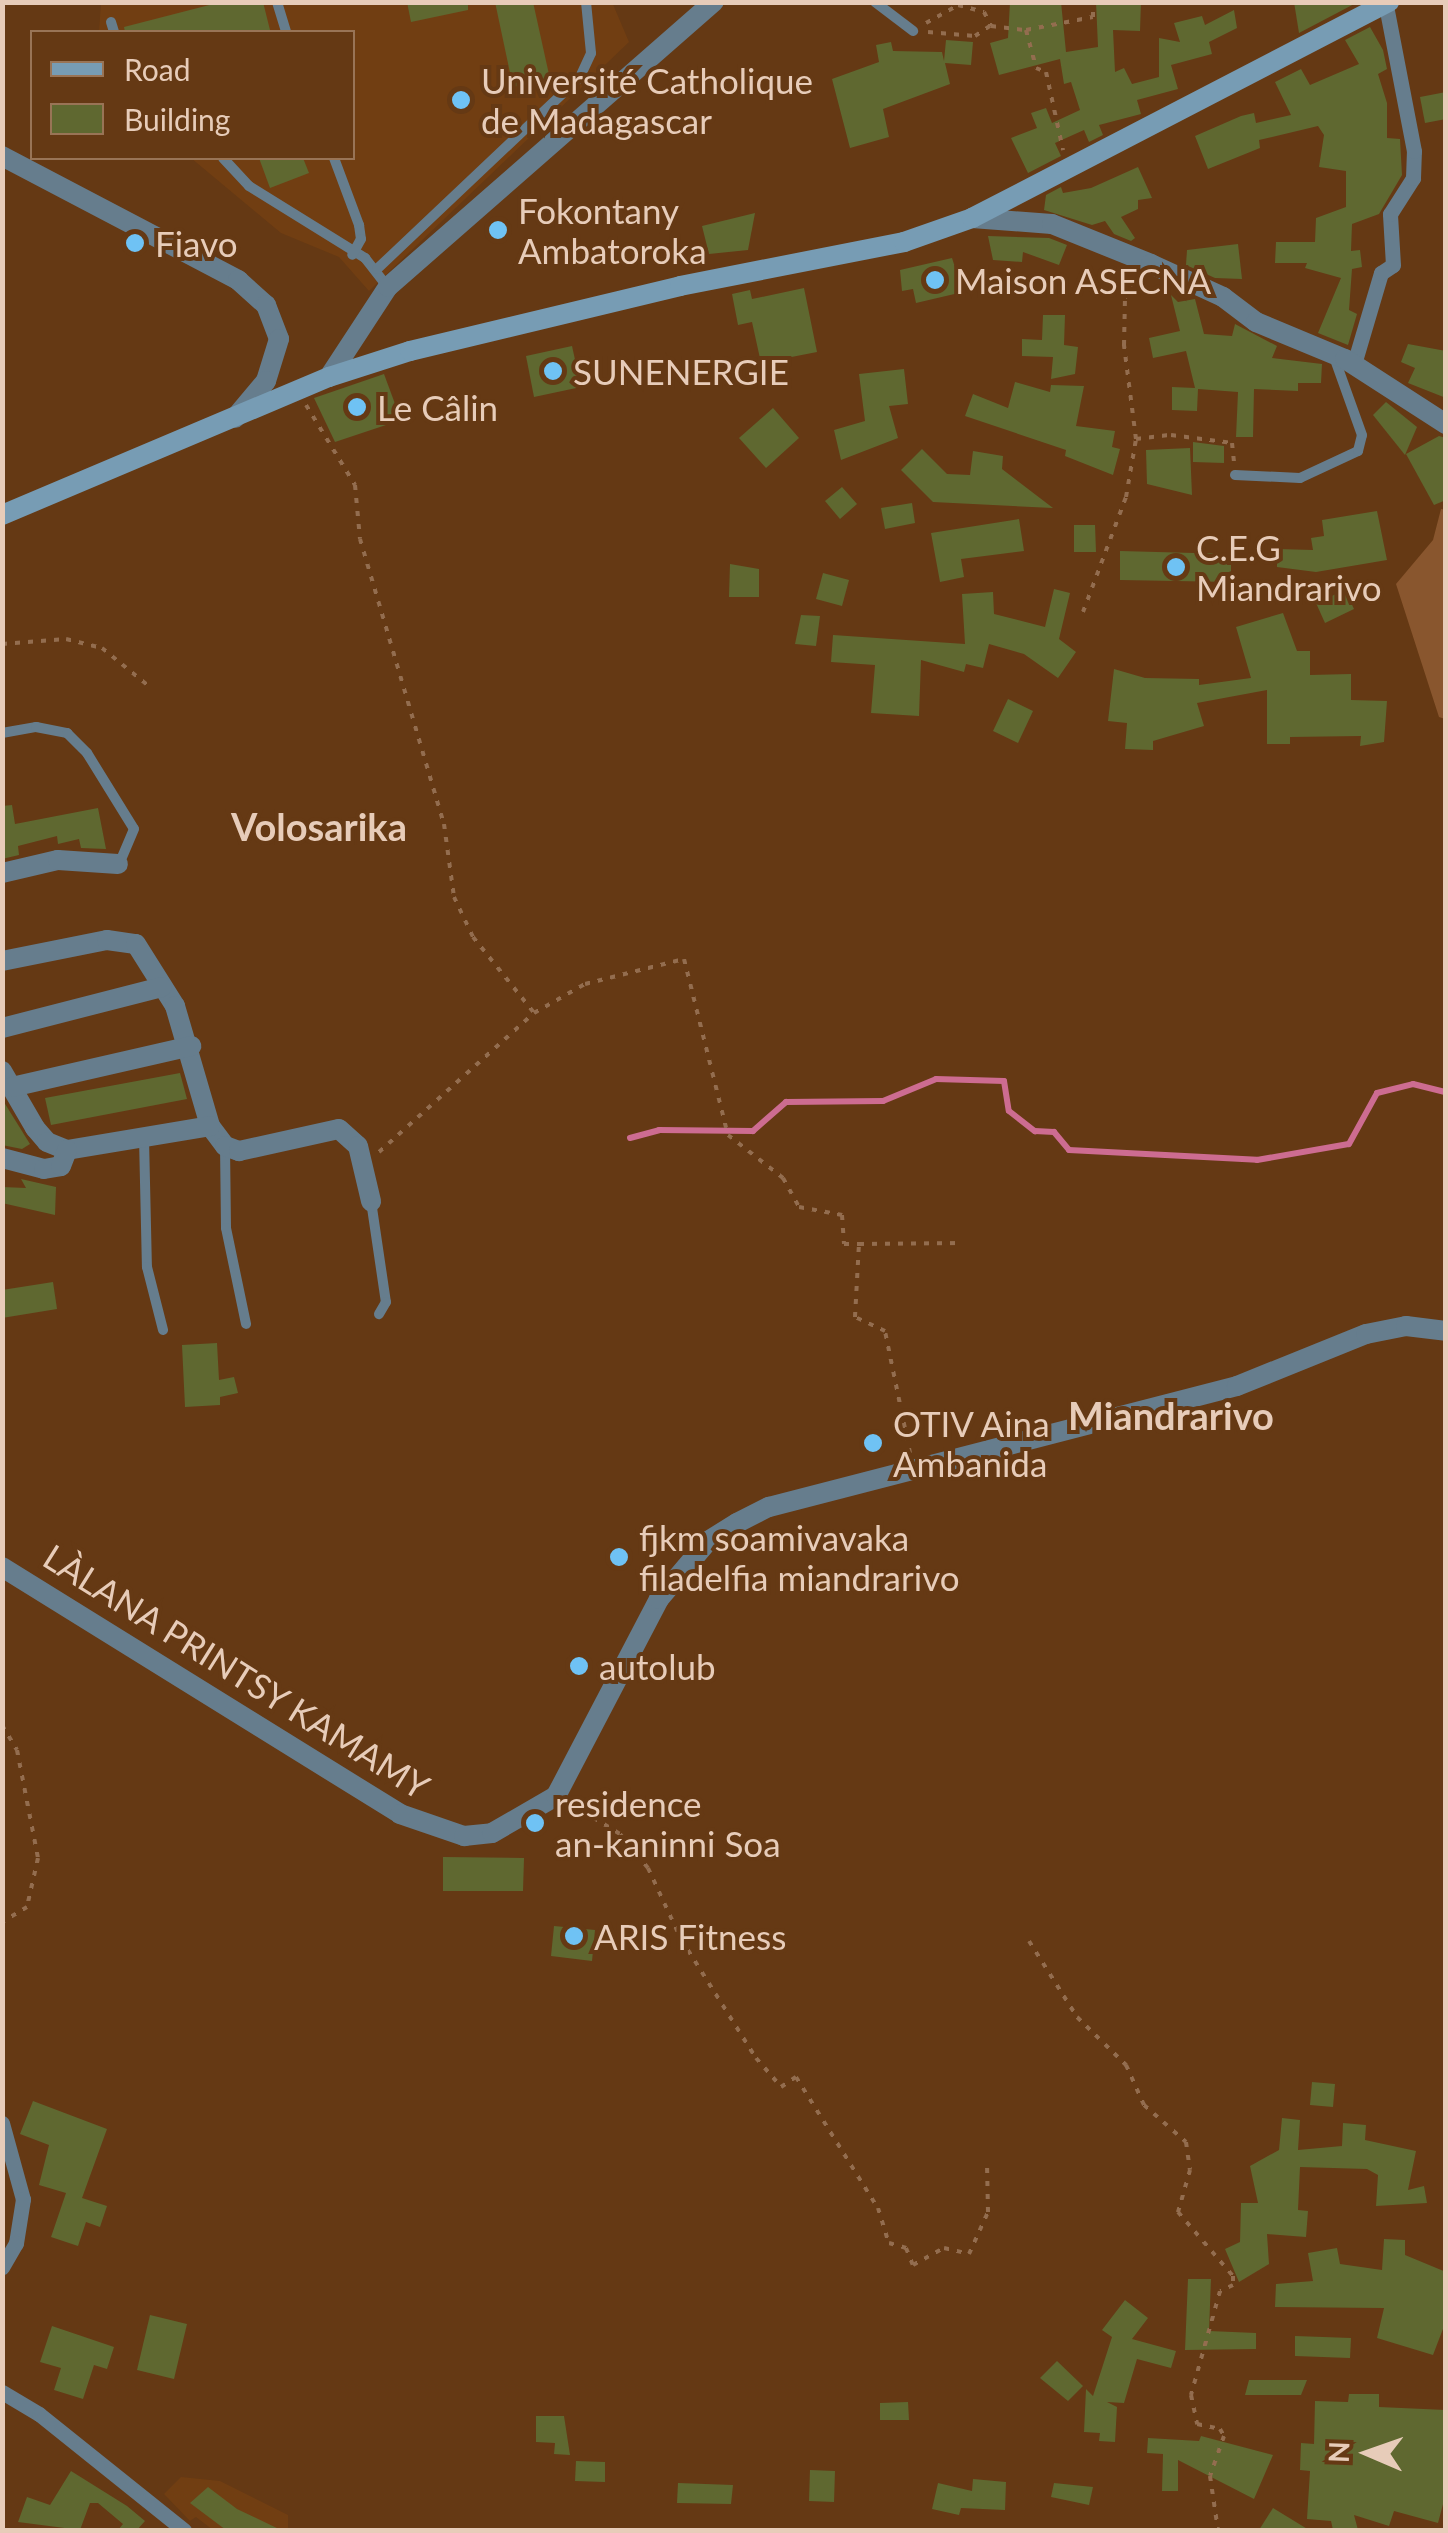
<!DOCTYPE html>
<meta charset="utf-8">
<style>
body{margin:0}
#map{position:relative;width:1448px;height:2533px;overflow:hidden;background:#653914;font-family:Lato,sans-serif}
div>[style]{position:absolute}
.built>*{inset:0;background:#713e12}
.green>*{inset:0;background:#89562e}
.stream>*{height:6px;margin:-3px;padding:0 3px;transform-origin:3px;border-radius:3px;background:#cd6c91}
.building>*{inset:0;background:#5f6830}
.path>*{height:4px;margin-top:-2px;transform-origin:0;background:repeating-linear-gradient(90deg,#936d4f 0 5px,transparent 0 13px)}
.service>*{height:10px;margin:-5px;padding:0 5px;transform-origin:5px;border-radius:5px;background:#667d8d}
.pedestrian>*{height:15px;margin:-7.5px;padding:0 7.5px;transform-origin:7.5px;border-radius:7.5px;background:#667d8d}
.minor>*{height:20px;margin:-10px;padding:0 10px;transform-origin:10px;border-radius:10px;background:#667d8d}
.tertiary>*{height:20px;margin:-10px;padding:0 10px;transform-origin:10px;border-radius:10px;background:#667d8d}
.secondary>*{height:20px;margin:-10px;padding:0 10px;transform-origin:10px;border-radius:10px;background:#779cb4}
.dots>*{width:28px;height:28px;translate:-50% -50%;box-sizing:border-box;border:5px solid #653914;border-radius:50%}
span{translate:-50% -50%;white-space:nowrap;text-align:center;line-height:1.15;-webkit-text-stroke:8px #653914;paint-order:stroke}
.poi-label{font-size:35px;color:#e7ccb9}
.left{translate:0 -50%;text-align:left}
.street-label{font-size:35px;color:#e7ccb9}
.neighbourhood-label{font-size:38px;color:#e7ccb9;font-weight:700}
.frame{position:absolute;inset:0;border:5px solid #e7ccb9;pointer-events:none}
.legend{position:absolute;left:30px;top:30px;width:325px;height:130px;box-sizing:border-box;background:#653914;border:2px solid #997456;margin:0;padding:12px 18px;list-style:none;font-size:30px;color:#e7ccb9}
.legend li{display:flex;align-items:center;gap:20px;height:50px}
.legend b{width:50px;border:2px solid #997456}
.north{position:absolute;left:1318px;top:2403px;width:100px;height:100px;-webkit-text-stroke:8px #653914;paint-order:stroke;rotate:272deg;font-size:28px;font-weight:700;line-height:40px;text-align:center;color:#e7ccb9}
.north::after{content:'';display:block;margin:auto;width:35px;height:45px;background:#e7ccb9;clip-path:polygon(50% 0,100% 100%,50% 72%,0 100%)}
</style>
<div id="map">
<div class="built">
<i style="clip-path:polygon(612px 2px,629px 42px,369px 291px,339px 257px,281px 233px,191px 158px,352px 158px,352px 32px,99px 32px,101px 3px)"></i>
<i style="clip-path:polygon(181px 2477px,220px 2481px,288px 2515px,288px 2530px,213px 2530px,196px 2517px,190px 2521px,164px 2494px)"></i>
</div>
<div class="green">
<i style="clip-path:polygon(1441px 509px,1446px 510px,1445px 719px,1439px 717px,1396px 584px,1433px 540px)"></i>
</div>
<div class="stream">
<i style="left:630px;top:1138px;width:30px;rotate:-15deg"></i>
<i style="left:659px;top:1130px;width:94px;rotate:0.6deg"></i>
<i style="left:753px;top:1131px;width:44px;rotate:-41.3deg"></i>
<i style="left:786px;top:1102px;width:97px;rotate:-0.6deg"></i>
<i style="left:883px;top:1101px;width:57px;rotate:-22.5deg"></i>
<i style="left:936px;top:1079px;width:68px;rotate:1.7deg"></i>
<i style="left:1004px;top:1081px;width:30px;rotate:81deg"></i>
<i style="left:1009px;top:1111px;width:33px;rotate:38deg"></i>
<i style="left:1035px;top:1131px;width:19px;rotate:3deg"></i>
<i style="left:1054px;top:1132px;width:23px;rotate:50deg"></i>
<i style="left:1069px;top:1150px;width:188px;rotate:3deg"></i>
<i style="left:1257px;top:1160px;width:93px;rotate:-9.9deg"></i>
<i style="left:1349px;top:1144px;width:58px;rotate:-61.2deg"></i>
<i style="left:1377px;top:1093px;width:37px;rotate:-14deg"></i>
<i style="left:1413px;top:1084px;width:34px;rotate:14deg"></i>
</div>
<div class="building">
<i style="clip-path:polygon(221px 2px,263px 2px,270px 30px,125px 32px,124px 27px)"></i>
<i style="clip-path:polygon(407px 2px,468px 2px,468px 10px,411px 22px)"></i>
<i style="clip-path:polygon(495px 2px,533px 2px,550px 79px,513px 87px)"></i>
<i style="clip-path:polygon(1010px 2px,1061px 2px,1066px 52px,1098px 47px,1096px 2px,1141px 2px,1140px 31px,1113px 30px,1115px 72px,1124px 68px,1132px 84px,1159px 77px,1159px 38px,1180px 42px,1174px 23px,1202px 16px,1205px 25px,1234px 10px,1237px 28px,1209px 42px,1212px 54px,1171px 65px,1178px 89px,1137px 100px,1141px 114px,1099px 125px,1103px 135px,1089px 142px,1084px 130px,1055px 143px,1061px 156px,1028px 173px,1011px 138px,1037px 128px,1031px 113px,1046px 108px,1052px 123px,1080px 110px,1071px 82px,1064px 84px,1060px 59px,999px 75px,990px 43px,1008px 38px)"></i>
<i style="clip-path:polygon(1294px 2px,1358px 2px,1299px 33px)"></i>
<i style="clip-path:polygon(1370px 27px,1383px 50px,1387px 69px,1378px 74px,1387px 103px,1387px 138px,1400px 139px,1402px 175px,1379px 214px,1352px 224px,1351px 251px,1360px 250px,1362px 267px,1352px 269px,1349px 310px,1357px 314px,1348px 345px,1318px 333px,1341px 278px,1305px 268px,1307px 263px,1275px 263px,1276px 242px,1315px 242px,1316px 218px,1346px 207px,1346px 171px,1319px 167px,1324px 135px,1318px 126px,1259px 140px,1260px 148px,1208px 169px,1195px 136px,1241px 116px,1254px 113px,1256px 123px,1291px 115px,1275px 82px,1301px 69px,1310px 85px,1359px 64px,1345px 40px)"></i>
<i style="clip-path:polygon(946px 40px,973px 42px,971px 65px,945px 63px,950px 84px,883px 109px,889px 137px,850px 148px,832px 79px,879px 62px,876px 45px,891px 42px,893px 51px,942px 52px,944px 61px)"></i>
<i style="clip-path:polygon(1446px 92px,1446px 119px,1425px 123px,1420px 97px)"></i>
<i style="clip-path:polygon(259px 158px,303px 158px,309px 173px,270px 188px)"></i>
<i style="clip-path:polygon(1138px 167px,1152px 198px,1138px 200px,1138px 209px,1121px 217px,1135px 238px,1131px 241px,1114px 234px,1105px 221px,1092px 225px,1044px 210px,1046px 195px,1061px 187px,1063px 193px,1091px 188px)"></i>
<i style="clip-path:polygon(755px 213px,748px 250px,709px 254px,702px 226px)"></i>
<i style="clip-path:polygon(988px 236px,1049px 238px,1067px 245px,1059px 265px,1023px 252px,1022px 262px,993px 260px)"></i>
<i style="clip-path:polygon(1238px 244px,1242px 279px,1215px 278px,1186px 265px,1187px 250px)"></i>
<i style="clip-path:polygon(952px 258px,963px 292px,916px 303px,913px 289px,902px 291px,900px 270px)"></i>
<i style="clip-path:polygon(804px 288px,817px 352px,761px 363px,752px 322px,738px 325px,732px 294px,750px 290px,752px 299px)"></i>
<i style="clip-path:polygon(1171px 295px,1178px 302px,1195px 299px,1204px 334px,1232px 336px,1235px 324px,1277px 346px,1272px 358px,1322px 364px,1321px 383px,1298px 383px,1298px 391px,1254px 389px,1253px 437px,1236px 437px,1238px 392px,1198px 389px,1197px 411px,1172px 410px,1172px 387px,1195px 388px,1186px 351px,1153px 358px,1149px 338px,1180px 331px)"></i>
<i style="clip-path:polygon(1043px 315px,1065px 315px,1064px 345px,1078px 347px,1075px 374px,1051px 379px,1053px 357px,1022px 356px,1022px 339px,1042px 340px)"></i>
<i style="clip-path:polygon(1408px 344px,1446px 351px,1446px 398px,1408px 383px,1415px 368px,1401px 362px)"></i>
<i style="clip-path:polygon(572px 346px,581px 387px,534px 397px,526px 356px)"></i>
<i style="clip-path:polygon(904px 369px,908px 404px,889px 406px,898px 438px,841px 460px,834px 430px,865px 421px,859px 374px)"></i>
<i style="clip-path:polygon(384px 374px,401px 420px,335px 442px,314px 398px)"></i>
<i style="clip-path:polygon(1015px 382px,1050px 392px,1051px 385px,1084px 386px,1076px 426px,1115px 431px,1112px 447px,1120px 449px,1113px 475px,1065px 456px,1066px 450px,965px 416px,973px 394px,1008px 408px)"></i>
<i style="clip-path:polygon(1386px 402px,1417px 427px,1405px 455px,1373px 415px)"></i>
<i style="clip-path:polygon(773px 408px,799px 438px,766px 468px,739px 438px)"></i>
<i style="clip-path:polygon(1439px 436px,1446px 438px,1446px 500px,1434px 505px,1406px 454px)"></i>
<i style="clip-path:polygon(1193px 442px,1224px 446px,1224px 463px,1193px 462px)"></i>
<i style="clip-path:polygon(1190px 448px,1192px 495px,1147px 484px,1146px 450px)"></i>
<i style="clip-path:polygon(922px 449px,947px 474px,970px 475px,973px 451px,1003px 456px,1002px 469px,1053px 508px,933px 502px,901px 470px)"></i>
<i style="clip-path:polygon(842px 487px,857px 504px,840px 519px,825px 501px)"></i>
<i style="clip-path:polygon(912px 503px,915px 523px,885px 529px,881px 508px)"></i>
<i style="clip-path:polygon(1377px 511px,1387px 560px,1316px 572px,1277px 567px,1277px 549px,1313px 550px,1311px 538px,1324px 536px,1322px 520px)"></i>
<i style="clip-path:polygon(1019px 519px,1024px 551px,961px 559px,964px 577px,940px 582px,931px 533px)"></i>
<i style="clip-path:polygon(1074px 525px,1095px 525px,1096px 552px,1074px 552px)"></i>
<i style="clip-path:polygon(1120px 551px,1231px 554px,1231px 582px,1120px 580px)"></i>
<i style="clip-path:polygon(730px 564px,759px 569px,759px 597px,729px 597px)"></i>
<i style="clip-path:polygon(823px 573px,849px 580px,842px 606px,816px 599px)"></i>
<i style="clip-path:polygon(1054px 589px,1070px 593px,1059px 639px,1076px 652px,1058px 678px,1024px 654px,989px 644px,983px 668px,966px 664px,964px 672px,921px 660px,919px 716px,871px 713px,875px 665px,831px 662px,833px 635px,965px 644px,962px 594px,993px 592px,994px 614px,1045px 627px)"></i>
<i style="clip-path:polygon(1345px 590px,1354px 609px,1325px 623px,1316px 603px)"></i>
<i style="clip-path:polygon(1283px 613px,1297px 651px,1310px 651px,1310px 675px,1351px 674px,1351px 700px,1387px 701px,1384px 742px,1360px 746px,1361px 736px,1290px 737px,1290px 744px,1267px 744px,1267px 690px,1197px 703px,1204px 726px,1153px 741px,1153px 750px,1125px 749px,1127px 723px,1108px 721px,1114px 669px,1145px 678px,1199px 679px,1199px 685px,1251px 678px,1236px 627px)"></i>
<i style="clip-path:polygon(801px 615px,820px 616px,816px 646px,795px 644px)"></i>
<i style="clip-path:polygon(1008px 699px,1033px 711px,1018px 743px,993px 731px)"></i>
<i style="clip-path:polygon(12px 805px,15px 824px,98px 808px,106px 849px,81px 848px,79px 839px,58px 844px,57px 836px,18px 846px,19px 855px,2px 859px,2px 806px)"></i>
<i style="clip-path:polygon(180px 1073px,187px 1099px,51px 1125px,45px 1098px)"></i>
<i style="clip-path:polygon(2px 1099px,30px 1144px,22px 1149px,2px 1145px)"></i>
<i style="clip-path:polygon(21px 1179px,56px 1187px,55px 1215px,2px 1203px,2px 1187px,26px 1188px)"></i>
<i style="clip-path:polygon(53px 1282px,57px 1309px,2px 1318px,2px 1290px)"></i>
<i style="clip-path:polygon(217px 1343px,219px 1380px,234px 1377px,238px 1393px,220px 1397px,220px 1405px,185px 1407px,182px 1345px)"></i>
<i style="clip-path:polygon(443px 1857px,524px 1858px,523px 1891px,443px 1891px)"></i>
<i style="clip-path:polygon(554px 1926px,595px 1930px,592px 1961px,551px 1956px)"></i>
<i style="clip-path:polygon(1312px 2082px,1335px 2084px,1333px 2107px,1310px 2105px)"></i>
<i style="clip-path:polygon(33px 2101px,107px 2129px,82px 2198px,107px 2206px,100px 2227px,86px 2222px,78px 2246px,51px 2237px,66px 2193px,39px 2185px,49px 2145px,20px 2134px)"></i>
<i style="clip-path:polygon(1282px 2118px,1300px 2120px,1298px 2150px,1342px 2146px,1343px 2123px,1366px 2125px,1365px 2140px,1416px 2151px,1408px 2190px,1424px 2186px,1427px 2203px,1376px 2206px,1378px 2175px,1367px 2169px,1300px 2167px,1298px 2210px,1308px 2211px,1306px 2237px,1267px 2234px,1269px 2264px,1239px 2282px,1225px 2249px,1240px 2242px,1241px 2203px,1258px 2203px,1250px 2166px,1279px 2150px)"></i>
<i style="clip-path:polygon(1384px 2239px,1405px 2240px,1405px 2255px,1446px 2272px,1446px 2321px,1433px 2355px,1377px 2338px,1384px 2308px,1275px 2307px,1276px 2284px,1313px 2281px,1308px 2253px,1337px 2248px,1340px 2264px,1382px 2270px)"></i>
<i style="clip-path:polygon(1188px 2279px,1211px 2279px,1209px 2331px,1256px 2333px,1256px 2349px,1185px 2350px)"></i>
<i style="clip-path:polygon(1125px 2300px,1148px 2318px,1132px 2339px,1176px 2351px,1171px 2368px,1137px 2359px,1124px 2403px,1107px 2402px,1117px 2407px,1115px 2442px,1099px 2441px,1100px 2433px,1084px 2432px,1086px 2389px,1093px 2396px,1112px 2337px,1102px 2330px)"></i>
<i style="clip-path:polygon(150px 2315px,187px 2324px,174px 2379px,137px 2370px)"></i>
<i style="clip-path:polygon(52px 2326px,114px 2347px,107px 2369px,94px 2365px,83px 2399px,54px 2390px,61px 2368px,40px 2362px)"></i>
<i style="clip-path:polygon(1295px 2336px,1351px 2338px,1350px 2358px,1295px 2356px)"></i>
<i style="clip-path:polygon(1057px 2361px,1083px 2386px,1068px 2401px,1040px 2378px)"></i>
<i style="clip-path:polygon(1249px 2380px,1307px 2380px,1301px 2395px,1245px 2395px)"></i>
<i style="clip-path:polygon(1349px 2394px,1379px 2394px,1379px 2407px,1446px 2410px,1446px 2493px,1438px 2523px,1394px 2511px,1389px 2526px,1354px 2515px,1358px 2530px,1333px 2530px,1331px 2521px,1307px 2519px,1310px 2471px,1300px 2470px,1301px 2443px,1314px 2444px,1315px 2401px,1348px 2402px)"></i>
<i style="clip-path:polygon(908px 2402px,909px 2420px,880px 2420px,880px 2403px)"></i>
<i style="clip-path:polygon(536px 2416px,564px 2416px,570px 2455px,554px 2454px,555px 2443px,536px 2442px)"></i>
<i style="clip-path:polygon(1201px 2436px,1273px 2455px,1254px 2499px,1178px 2460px,1178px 2491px,1162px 2491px,1163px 2454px,1147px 2453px,1148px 2438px,1199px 2441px)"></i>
<i style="clip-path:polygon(576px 2461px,605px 2462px,605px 2482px,575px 2481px)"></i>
<i style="clip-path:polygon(810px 2470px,835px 2471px,834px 2502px,809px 2501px)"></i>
<i style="clip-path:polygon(71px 2471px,127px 2506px,145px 2521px,137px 2530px,118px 2530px,123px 2524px,98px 2503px,90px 2503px,80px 2530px,18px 2522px,27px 2497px,50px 2505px)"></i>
<i style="clip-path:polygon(973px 2479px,1006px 2482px,1005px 2510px,961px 2508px,959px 2515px,932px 2509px,938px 2483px,972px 2491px)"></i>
<i style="clip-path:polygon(678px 2483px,733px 2485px,731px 2504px,677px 2503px)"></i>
<i style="clip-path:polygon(1054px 2483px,1093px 2487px,1089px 2505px,1051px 2497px)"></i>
<i style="clip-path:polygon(208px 2487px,237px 2509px,281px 2530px,226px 2530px,190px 2503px)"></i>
<i style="clip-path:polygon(1273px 2508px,1309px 2530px,1259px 2530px)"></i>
</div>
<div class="path">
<i style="left:926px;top:23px;width:37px;rotate:-29deg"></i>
<i style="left:958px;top:5px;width:27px;rotate:15deg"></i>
<i style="left:984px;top:12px;width:16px;rotate:63deg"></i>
<i style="left:991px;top:26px;width:35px;rotate:7deg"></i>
<i style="left:1026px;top:30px;width:68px;rotate:-11deg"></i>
<i style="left:1093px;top:17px;width:15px;rotate:-90deg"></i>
<i style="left:1026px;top:30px;width:39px;rotate:75deg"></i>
<i style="left:1036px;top:68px;width:11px;rotate:22deg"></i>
<i style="left:1046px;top:72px;width:80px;rotate:77.7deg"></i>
<i style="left:928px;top:32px;width:47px;rotate:4.9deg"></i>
<i style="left:975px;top:36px;width:18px;rotate:-34deg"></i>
<i style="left:306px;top:405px;width:94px;rotate:58.5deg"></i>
<i style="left:355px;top:485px;width:54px;rotate:84.7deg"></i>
<i style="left:360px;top:539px;width:297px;rotate:73.6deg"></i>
<i style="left:444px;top:824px;width:74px;rotate:82.2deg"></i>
<i style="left:454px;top:897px;width:44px;rotate:64.6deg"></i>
<i style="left:473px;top:937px;width:97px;rotate:51.2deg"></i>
<i style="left:534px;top:1013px;width:59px;rotate:-29.6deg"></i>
<i style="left:585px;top:984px;width:102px;rotate:-14.2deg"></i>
<i style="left:684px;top:959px;width:181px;rotate:76deg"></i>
<i style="left:728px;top:1135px;width:70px;rotate:38deg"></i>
<i style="left:783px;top:1178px;width:33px;rotate:61deg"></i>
<i style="left:799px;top:1207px;width:44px;rotate:10.5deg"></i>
<i style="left:842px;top:1215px;width:29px;rotate:86deg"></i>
<i style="left:844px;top:1244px;width:15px"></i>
<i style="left:1136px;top:439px;width:35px;rotate:-7deg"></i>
<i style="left:1171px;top:435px;width:62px;rotate:7.5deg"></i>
<i style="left:1232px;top:443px;width:19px;rotate:84deg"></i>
<i style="left:1083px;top:612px;width:123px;rotate:-69.5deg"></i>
<i style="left:1126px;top:497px;width:59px;rotate:-80.2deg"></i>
<i style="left:1136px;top:439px;width:95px;rotate:-97.3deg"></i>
<i style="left:1124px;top:345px;width:47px;rotate:-88.8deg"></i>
<i style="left:1125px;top:298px;width:21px;rotate:-65deg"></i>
<i style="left:2px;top:644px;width:64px;rotate:-4.5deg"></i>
<i style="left:66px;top:639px;width:37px;rotate:14deg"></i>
<i style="left:102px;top:648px;width:63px;rotate:39.2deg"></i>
<i style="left:379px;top:1152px;width:208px;rotate:-41.9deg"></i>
<i style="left:910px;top:1453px;width:125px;rotate:-101.6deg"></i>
<i style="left:885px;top:1331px;width:33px;rotate:-155deg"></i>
<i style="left:855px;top:1317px;width:73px;rotate:-86.9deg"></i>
<i style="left:859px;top:1244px;width:104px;rotate:-0.6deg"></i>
<i style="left:2px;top:1725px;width:29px;rotate:59deg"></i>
<i style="left:17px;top:1750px;width:110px;rotate:79deg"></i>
<i style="left:38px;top:1858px;width:50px;rotate:102.7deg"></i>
<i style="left:27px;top:1907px;width:29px;rotate:149deg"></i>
<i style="left:571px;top:1804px;width:57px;rotate:31.5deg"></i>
<i style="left:620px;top:1834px;width:44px;rotate:50.5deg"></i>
<i style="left:648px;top:1868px;width:78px;rotate:65.1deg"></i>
<i style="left:681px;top:1939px;width:141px;rotate:57.8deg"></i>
<i style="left:756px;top:2058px;width:38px;rotate:49deg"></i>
<i style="left:781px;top:2087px;width:18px;rotate:-34deg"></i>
<i style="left:796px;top:2077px;width:155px;rotate:58deg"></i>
<i style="left:878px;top:2208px;width:37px;rotate:73deg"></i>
<i style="left:889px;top:2243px;width:18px;rotate:16deg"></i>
<i style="left:906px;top:2248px;width:18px;rotate:68deg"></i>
<i style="left:913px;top:2265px;width:35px;rotate:-29deg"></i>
<i style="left:944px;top:2248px;width:26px;rotate:13deg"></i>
<i style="left:969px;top:2254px;width:46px;rotate:-65.7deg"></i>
<i style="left:988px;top:2212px;width:47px;rotate:-91.2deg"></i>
<i style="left:1029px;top:1941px;width:90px;rotate:57.7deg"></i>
<i style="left:1077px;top:2017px;width:69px;rotate:44.4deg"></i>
<i style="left:1126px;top:2065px;width:44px;rotate:65.8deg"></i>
<i style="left:1144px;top:2105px;width:56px;rotate:41.4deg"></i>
<i style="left:1186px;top:2142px;width:28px;rotate:82deg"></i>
<i style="left:1190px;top:2170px;width:44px;rotate:105.9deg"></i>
<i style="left:1178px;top:2212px;width:84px;rotate:49.3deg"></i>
<i style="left:1233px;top:2276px;width:9px;rotate:90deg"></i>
<i style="left:1233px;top:2285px;width:14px;rotate:155deg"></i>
<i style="left:1220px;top:2291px;width:108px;rotate:105.6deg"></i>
<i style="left:1191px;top:2395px;width:30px;rotate:78deg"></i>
<i style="left:1197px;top:2424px;width:24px;rotate:12deg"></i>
<i style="left:1220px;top:2429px;width:8px;rotate:60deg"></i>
<i style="left:1224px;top:2436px;width:42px;rotate:109.3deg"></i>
<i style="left:1210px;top:2476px;width:55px;rotate:81.6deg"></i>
</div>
<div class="service">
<i style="left:277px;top:2px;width:31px;rotate:73deg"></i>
<i style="left:875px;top:2px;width:48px;rotate:37.3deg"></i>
<i style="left:111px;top:22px;width:10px;rotate:73deg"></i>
<i style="left:223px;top:158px;width:38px;rotate:47deg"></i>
<i style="left:249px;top:186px;width:137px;rotate:31.8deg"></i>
<i style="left:365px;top:258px;width:37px;rotate:52deg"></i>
<i style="left:334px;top:158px;width:72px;rotate:69.5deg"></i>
<i style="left:359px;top:225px;width:14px;rotate:82deg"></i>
<i style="left:361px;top:239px;width:18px;rotate:119deg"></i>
<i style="left:377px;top:269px;width:279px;rotate:-43.4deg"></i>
<i style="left:580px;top:77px;width:26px;rotate:-65deg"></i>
<i style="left:591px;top:53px;width:51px;rotate:-95.6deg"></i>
<i style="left:1235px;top:475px;width:65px;rotate:2.6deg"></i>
<i style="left:1300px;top:478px;width:64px;rotate:-25deg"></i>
<i style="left:1358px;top:451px;width:16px;rotate:-76deg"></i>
<i style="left:1362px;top:435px;width:83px;rotate:-109.7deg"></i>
<i style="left:2px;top:733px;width:35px;rotate:-10deg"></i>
<i style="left:36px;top:727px;width:32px;rotate:11deg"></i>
<i style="left:67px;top:733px;width:28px;rotate:45deg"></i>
<i style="left:87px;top:753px;width:89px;rotate:58.3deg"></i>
<i style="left:134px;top:829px;width:38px;rotate:113deg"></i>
<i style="left:144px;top:1138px;width:129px;rotate:88.7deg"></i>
<i style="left:147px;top:1267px;width:65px;rotate:75.7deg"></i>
<i style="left:225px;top:1146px;width:82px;rotate:89.3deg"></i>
<i style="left:226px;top:1228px;width:98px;rotate:78.2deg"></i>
<i style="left:371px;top:1201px;width:102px;rotate:81.6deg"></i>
<i style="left:386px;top:1302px;width:14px;rotate:120deg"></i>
</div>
<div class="pedestrian">
<i style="left:1354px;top:364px;width:95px;rotate:-73.5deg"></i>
<i style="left:1381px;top:273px;width:14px;rotate:-34deg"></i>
<i style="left:1393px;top:265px;width:51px;rotate:-93.4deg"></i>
<i style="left:1390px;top:214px;width:43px;rotate:-57.4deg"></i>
<i style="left:1413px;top:178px;width:27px;rotate:-88deg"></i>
<i style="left:1414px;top:151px;width:149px;rotate:-100.9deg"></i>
<i style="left:2px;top:2123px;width:79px;rotate:74.6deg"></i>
<i style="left:23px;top:2199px;width:45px;rotate:99deg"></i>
<i style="left:16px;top:2243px;width:28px;rotate:120deg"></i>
<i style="left:2px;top:2392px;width:43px;rotate:30.7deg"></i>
<i style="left:39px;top:2414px;width:186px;rotate:38.7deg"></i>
</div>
<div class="minor">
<i style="left:972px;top:218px;width:80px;rotate:4.3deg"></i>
<i style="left:1052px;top:224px;width:107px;rotate:22deg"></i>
<i style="left:1151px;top:264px;width:79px;rotate:24.6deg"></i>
<i style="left:1223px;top:297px;width:41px;rotate:37.1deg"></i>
<i style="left:1256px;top:322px;width:96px;rotate:22.6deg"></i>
<i style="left:1345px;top:359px;width:120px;rotate:32.8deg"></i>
<i style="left:329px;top:377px;width:108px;rotate:-56.8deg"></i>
<i style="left:388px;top:287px;width:433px;rotate:-41.2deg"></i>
<i style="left:2px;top:873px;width:57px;rotate:-13.1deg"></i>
<i style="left:58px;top:860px;width:60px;rotate:3.8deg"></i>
<i style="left:2px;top:961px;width:107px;rotate:-11.3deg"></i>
<i style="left:107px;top:940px;width:29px;rotate:8deg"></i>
<i style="left:136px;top:944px;width:73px;rotate:57.8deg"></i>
<i style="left:175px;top:1006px;width:125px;rotate:73.7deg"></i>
<i style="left:210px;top:1126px;width:25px;rotate:53deg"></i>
<i style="left:225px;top:1146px;width:15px;rotate:20deg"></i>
<i style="left:239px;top:1151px;width:102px;rotate:-12.4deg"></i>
<i style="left:339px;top:1129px;width:25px;rotate:42deg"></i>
<i style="left:358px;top:1146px;width:57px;rotate:76.7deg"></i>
<i style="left:2px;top:1028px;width:165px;rotate:-14.4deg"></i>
<i style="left:2px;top:1071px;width:66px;rotate:59.9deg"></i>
<i style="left:35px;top:1128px;width:18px;rotate:49deg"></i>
<i style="left:47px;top:1142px;width:22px;rotate:22deg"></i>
<i style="left:67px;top:1150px;width:145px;rotate:-9.5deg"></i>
<i style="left:12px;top:1087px;width:184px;rotate:-12.9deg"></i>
<i style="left:2px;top:1158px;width:43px;rotate:14.7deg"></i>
<i style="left:44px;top:1169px;width:17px;rotate:-10deg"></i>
<i style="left:61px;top:1166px;width:17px;rotate:-69deg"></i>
</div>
<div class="tertiary">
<i style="left:2px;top:156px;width:267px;rotate:27.7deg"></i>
<i style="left:238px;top:280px;width:38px;rotate:42deg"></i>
<i style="left:266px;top:305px;width:36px;rotate:69deg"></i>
<i style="left:279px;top:339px;width:44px;rotate:107.2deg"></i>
<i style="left:266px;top:381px;width:48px;rotate:130deg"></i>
<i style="left:2px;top:1567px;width:468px;rotate:31.8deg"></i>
<i style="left:400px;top:1814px;width:68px;rotate:19deg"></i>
<i style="left:464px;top:1836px;width:28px;rotate:-6deg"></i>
<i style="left:492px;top:1833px;width:74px;rotate:-30deg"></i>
<i style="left:556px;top:1796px;width:222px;rotate:-62.4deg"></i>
<i style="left:659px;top:1599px;width:76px;rotate:-49.8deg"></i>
<i style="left:708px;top:1541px;width:34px;rotate:-32deg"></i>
<i style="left:737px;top:1523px;width:36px;rotate:-27deg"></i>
<i style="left:769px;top:1507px;width:483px;rotate:-14.5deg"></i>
<i style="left:1237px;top:1386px;width:139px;rotate:-22deg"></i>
<i style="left:1366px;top:1334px;width:41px;rotate:-11.3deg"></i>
<i style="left:1406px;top:1326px;width:40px;rotate:7.1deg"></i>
</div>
<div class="secondary">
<i style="left:2px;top:515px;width:355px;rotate:-22.9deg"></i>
<i style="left:329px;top:377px;width:85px;rotate:-17.8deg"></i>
<i style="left:410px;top:351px;width:278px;rotate:-13.5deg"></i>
<i style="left:680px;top:286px;width:228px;rotate:-11.1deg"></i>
<i style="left:904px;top:242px;width:72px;rotate:-19.4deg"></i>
<i style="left:972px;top:218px;width:470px;rotate:-27.4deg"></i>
</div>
<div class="dots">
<i style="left:461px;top:100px;background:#6fc2f4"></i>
<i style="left:498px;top:230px;background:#6fc2f4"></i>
<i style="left:135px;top:243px;background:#6fc2f4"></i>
<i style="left:935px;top:280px;background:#6fc2f4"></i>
<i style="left:553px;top:371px;background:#6fc2f4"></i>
<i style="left:357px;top:407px;background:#6fc2f4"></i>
<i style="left:1176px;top:567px;background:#6fc2f4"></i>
<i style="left:873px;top:1443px;background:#6fc2f4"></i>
<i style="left:619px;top:1557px;background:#6fc2f4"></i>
<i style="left:579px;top:1666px;background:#6fc2f4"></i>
<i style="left:535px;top:1823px;background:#6fc2f4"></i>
<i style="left:574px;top:1936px;background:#6fc2f4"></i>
</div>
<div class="poi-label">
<span class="left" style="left:481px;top:100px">Université Catholique<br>de Madagascar</span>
<span class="left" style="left:518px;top:230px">Fokontany<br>Ambatoroka</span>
<span class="left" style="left:155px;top:243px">Fiavo</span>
<span class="left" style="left:955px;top:280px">Maison ASECNA</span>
<span class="left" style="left:573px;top:371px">SUNENERGIE</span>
<span class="left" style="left:377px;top:407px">Le Câlin</span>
<span class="left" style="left:1196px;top:567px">C.E.G<br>Miandrarivo</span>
<span class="left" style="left:893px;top:1443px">OTIV Aina<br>Ambanida</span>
<span class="left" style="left:639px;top:1557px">fjkm soamivavaka<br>filadelfia miandrarivo</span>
<span class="left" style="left:599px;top:1666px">autolub</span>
<span class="left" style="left:555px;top:1823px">residence<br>an-kaninni Soa</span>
<span class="left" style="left:594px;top:1936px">ARIS Fitness</span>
</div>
<div class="street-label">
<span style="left:237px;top:1671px;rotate:32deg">LÀLANA PRINTSY KAMAMY</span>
</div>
<div class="neighbourhood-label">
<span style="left:319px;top:827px">Volosarika</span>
<span style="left:1171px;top:1416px">Miandrarivo</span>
</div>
<div class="frame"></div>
<ul class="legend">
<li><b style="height:12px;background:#779cb4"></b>Road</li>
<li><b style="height:28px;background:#5f6830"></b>Building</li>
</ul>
<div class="north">N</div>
</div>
